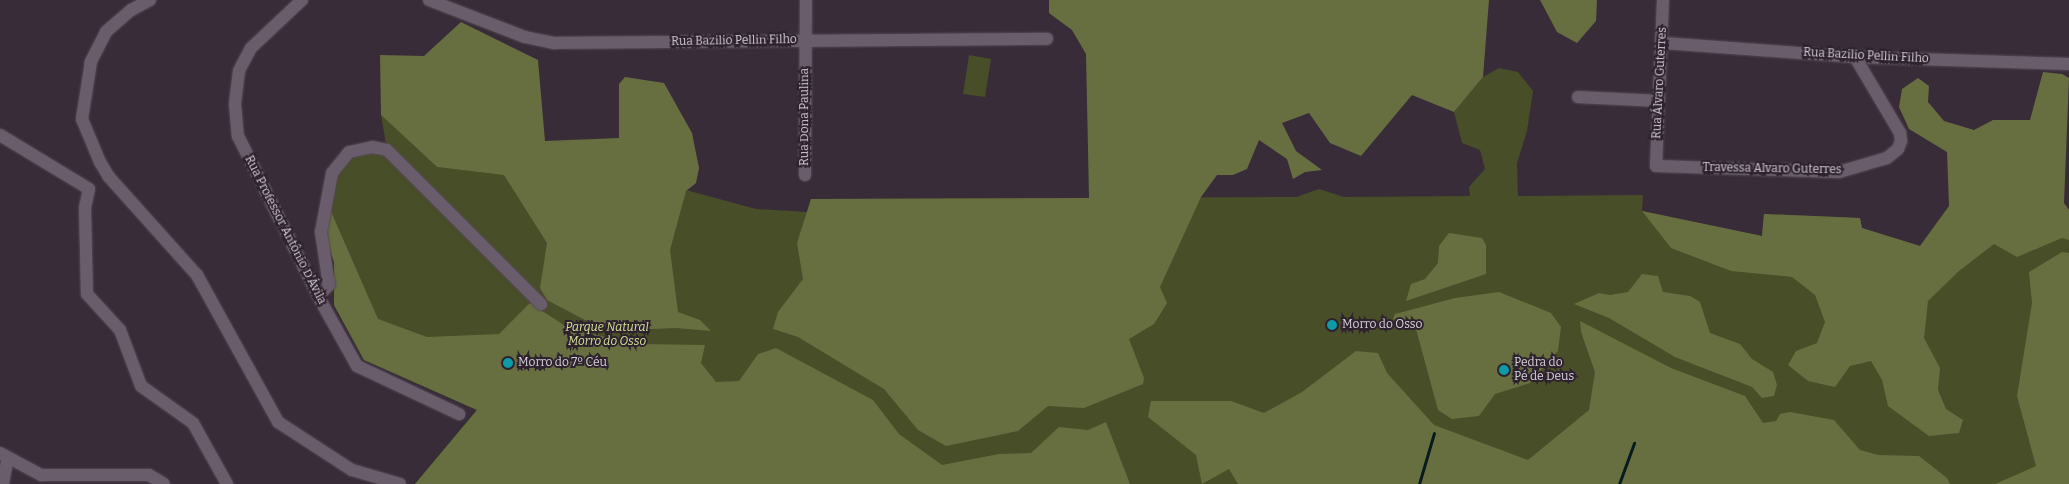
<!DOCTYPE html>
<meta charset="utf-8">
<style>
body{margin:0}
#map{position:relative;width:2069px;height:484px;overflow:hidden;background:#382c38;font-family:Bitter,serif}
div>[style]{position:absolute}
.green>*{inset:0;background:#484e27}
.forest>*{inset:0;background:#676f40}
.stream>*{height:3px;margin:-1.5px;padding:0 1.5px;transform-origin:1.5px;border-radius:1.5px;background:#061b1e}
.roads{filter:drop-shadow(0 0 1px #534953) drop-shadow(0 0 1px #534953)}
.street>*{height:12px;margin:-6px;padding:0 6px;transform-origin:6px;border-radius:6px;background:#6a5d6b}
.dots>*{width:14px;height:14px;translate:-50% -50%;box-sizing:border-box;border:2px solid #2d222e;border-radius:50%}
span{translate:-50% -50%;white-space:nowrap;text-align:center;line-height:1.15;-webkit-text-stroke:4px #2d222e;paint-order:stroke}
.street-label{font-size:12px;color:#d8d1d9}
.poi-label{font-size:12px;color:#d8d1d9}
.left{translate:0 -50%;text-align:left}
.park-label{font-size:12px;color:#d6e397;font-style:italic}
</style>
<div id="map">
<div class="green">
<i style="clip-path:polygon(969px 55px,991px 59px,985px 97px,963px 94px)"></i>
<i style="clip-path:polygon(1499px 68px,1518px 72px,1533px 91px,1527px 131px,1517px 163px,1518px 196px,1643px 195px,1642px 211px,1762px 236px,1764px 214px,1860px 218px,1862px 228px,1920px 246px,1939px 220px,2069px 223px,2069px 484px,415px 484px,477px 410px,364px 360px,334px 305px,334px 262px,325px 236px,335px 171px,350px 155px,387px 150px,381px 115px,437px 167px,686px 190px,756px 209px,807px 212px,811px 199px,1296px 197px,1319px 189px,1344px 197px,1470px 196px,1469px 187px,1485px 169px,1480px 150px,1462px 143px,1454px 112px,1483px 77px)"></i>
</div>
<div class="forest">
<i style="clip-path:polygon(1049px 0,1489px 0,1483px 77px,1454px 112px,1412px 95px,1361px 156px,1330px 143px,1309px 113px,1282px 123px,1296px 151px,1322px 170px,1305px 172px,1293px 179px,1287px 159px,1259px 140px,1247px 169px,1233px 175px,1217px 175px,1201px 197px,1160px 287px,1167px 303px,1154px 324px,1129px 339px,1144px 378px,1143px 384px,1084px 408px,1048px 406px,1018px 431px,946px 446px,918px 430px,884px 389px,798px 337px,773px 329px,778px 312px,803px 279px,797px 243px,811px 199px,1089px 198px,1086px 54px,1072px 30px,1049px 13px)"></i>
<i style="clip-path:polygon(1540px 0,1597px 0,1596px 21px,1577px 43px,1557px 32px)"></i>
<i style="clip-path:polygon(461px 22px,538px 60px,545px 141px,619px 138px,619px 84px,625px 77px,664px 83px,692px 133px,699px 168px,696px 183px,686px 191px,670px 250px,678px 312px,700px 320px,711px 331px,676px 328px,630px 330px,585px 320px,547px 300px,540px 288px,547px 243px,504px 175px,437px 167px,381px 115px,380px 55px,424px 56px)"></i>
<i style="clip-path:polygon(2043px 72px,2062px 74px,2069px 78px,2064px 203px,2069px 210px,2069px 240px,2062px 238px,2017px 257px,1994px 244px,1959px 271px,1928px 301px,1924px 338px,1940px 368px,1938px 390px,1946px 409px,1963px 420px,1959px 433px,1929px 436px,1888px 406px,1882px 380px,1871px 361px,1850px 366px,1835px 387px,1808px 381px,1788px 365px,1796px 351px,1817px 343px,1825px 322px,1815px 295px,1792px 277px,1731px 271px,1671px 248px,1642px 211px,1762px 236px,1764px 214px,1860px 218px,1862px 228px,1920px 246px,1949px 206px,1947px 152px,1909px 129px,1899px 107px,1902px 89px,1918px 78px,1929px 86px,1928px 102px,1944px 121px,1974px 130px,1993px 120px,2030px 120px)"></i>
<i style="clip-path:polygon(329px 207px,378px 319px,427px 337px,499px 334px,530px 303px,570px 329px,637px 344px,705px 345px,701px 363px,716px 382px,739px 381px,758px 354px,776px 348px,873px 400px,899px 434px,942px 465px,999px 454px,1031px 453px,1059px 427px,1088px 430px,1106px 422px,1130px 484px,415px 484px,477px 410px,364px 360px,334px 305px,334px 262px,325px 236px)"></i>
<i style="clip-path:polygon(1449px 233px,1482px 238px,1486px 245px,1486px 274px,1406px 301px,1411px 284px,1425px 279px,1438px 263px,1439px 246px)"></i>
<i style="clip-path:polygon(2062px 252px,2069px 253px,2069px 484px,1995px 484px,2036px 466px,2017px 396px,2032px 303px,2029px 272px)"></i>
<i style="clip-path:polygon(1642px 274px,1658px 276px,1663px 292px,1690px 296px,1700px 302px,1710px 333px,1740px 344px,1752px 359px,1773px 372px,1777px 385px,1774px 396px,1762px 398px,1752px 387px,1675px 357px,1609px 318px,1574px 304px,1599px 293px,1610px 295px,1628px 292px)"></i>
<i style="clip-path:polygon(1499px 292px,1551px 313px,1561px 327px,1558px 351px,1530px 383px,1495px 394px,1479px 416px,1452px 419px,1438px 410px,1416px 329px,1393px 319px,1395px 314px,1455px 298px)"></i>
<i style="clip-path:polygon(1580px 321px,1671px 368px,1745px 396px,1763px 423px,1776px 421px,1780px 414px,1790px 412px,1834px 420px,1860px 450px,1878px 455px,1919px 456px,1947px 478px,1950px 484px,1238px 484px,1229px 469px,1202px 484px,1196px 455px,1148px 417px,1151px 401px,1231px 401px,1264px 413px,1302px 392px,1356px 351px,1378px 353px,1387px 373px,1434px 425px,1528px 460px,1589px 410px,1595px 372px,1581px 332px)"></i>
</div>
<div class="stream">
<i style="left:1419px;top:484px;width:53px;rotate:-73.6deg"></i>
<i style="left:1619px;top:484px;width:44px;rotate:-69.9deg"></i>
</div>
<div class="roads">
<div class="street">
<i style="left:150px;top:0;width:21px;rotate:152deg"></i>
<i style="left:131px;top:10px;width:33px;rotate:139deg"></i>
<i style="left:106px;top:32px;width:34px;rotate:117deg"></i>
<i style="left:91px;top:62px;width:58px;rotate:99deg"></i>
<i style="left:82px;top:119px;width:47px;rotate:67.3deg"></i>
<i style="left:100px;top:162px;width:17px;rotate:59deg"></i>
<i style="left:109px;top:177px;width:132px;rotate:48.1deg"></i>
<i style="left:197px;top:275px;width:168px;rotate:61.1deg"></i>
<i style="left:278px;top:422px;width:88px;rotate:33deg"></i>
<i style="left:352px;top:470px;width:50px;rotate:16.3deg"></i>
<i style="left:302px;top:0;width:70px;rotate:136.7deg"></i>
<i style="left:251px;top:48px;width:26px;rotate:118deg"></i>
<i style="left:239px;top:71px;width:33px;rotate:97deg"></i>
<i style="left:235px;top:104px;width:32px;rotate:85deg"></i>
<i style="left:238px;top:136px;width:179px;rotate:63.4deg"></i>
<i style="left:318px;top:296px;width:80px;rotate:60.9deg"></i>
<i style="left:357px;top:366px;width:113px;rotate:25.2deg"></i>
<i style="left:429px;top:0;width:103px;rotate:21.1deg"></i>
<i style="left:525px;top:37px;width:30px;rotate:12deg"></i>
<i style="left:554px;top:43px;width:493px;rotate:-0.5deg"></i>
<i style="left:1663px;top:0;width:166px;rotate:92.4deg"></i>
<i style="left:1656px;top:166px;width:183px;rotate:1.9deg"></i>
<i style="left:1839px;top:172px;width:50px;rotate:-16.3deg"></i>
<i style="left:1887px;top:158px;width:14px;rotate:-39deg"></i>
<i style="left:1898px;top:149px;width:9px;rotate:-69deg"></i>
<i style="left:1901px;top:141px;width:8px;rotate:-97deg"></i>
<i style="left:1900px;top:133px;width:88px;rotate:-120.6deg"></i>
<i style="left:1663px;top:43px;width:193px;rotate:4.2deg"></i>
<i style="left:1855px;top:57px;width:214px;rotate:1.9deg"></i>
<i style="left:1578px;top:97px;width:81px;rotate:2.8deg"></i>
<i style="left:0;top:135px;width:104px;rotate:31.2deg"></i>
<i style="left:805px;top:175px;width:175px;rotate:-89.7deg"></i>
<i style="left:89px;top:189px;width:19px;rotate:102deg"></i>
<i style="left:85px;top:208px;width:86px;rotate:88.7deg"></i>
<i style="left:87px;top:294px;width:49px;rotate:47.5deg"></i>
<i style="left:120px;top:330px;width:60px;rotate:69.4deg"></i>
<i style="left:141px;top:386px;width:64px;rotate:35.4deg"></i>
<i style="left:193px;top:423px;width:70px;rotate:60.9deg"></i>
<i style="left:318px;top:296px;width:16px;rotate:-45deg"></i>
<i style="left:329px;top:285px;width:54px;rotate:-98.6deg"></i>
<i style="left:321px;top:232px;width:60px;rotate:-79.4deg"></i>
<i style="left:332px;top:173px;width:27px;rotate:-51deg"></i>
<i style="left:349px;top:152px;width:24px;rotate:-12deg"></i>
<i style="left:372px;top:147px;width:15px;rotate:11deg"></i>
<i style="left:387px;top:150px;width:218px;rotate:45deg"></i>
<i style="left:0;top:453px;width:47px;rotate:28.2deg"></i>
<i style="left:41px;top:475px;width:108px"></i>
<i style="left:149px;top:475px;width:17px;rotate:31deg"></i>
<i style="left:3px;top:484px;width:27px;rotate:-80deg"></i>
</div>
</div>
<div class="dots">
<i style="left:1332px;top:325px;background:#0f9aa8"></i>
<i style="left:508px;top:363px;background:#0f9aa8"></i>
<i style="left:1504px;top:370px;background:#0f9aa8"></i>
</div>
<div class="street-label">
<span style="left:734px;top:41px;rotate:-1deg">Rua Bazilio Pellin Filho</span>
<span style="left:1866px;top:56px;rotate:3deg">Rua Bazilio Pellin Filho</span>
<span style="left:1660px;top:83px;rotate:-87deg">Rua Álvaro Guterres</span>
<span style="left:805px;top:117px;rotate:-90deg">Rua Dona Paulina</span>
<span style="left:1772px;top:169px;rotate:1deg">Travessa Alvaro Guterres</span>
<span style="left:285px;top:230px;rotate:63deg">Rua Professor Antônio D'Ávila</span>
</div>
<div class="poi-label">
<span class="left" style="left:1342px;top:325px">Morro do Osso</span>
<span class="left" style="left:518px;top:363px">Morro do 7º Céu</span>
<span class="left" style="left:1514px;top:370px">Pedra do<br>Pé de Deus</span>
</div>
<div class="park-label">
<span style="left:607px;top:335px">Parque Natural<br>Morro do Osso</span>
</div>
</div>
